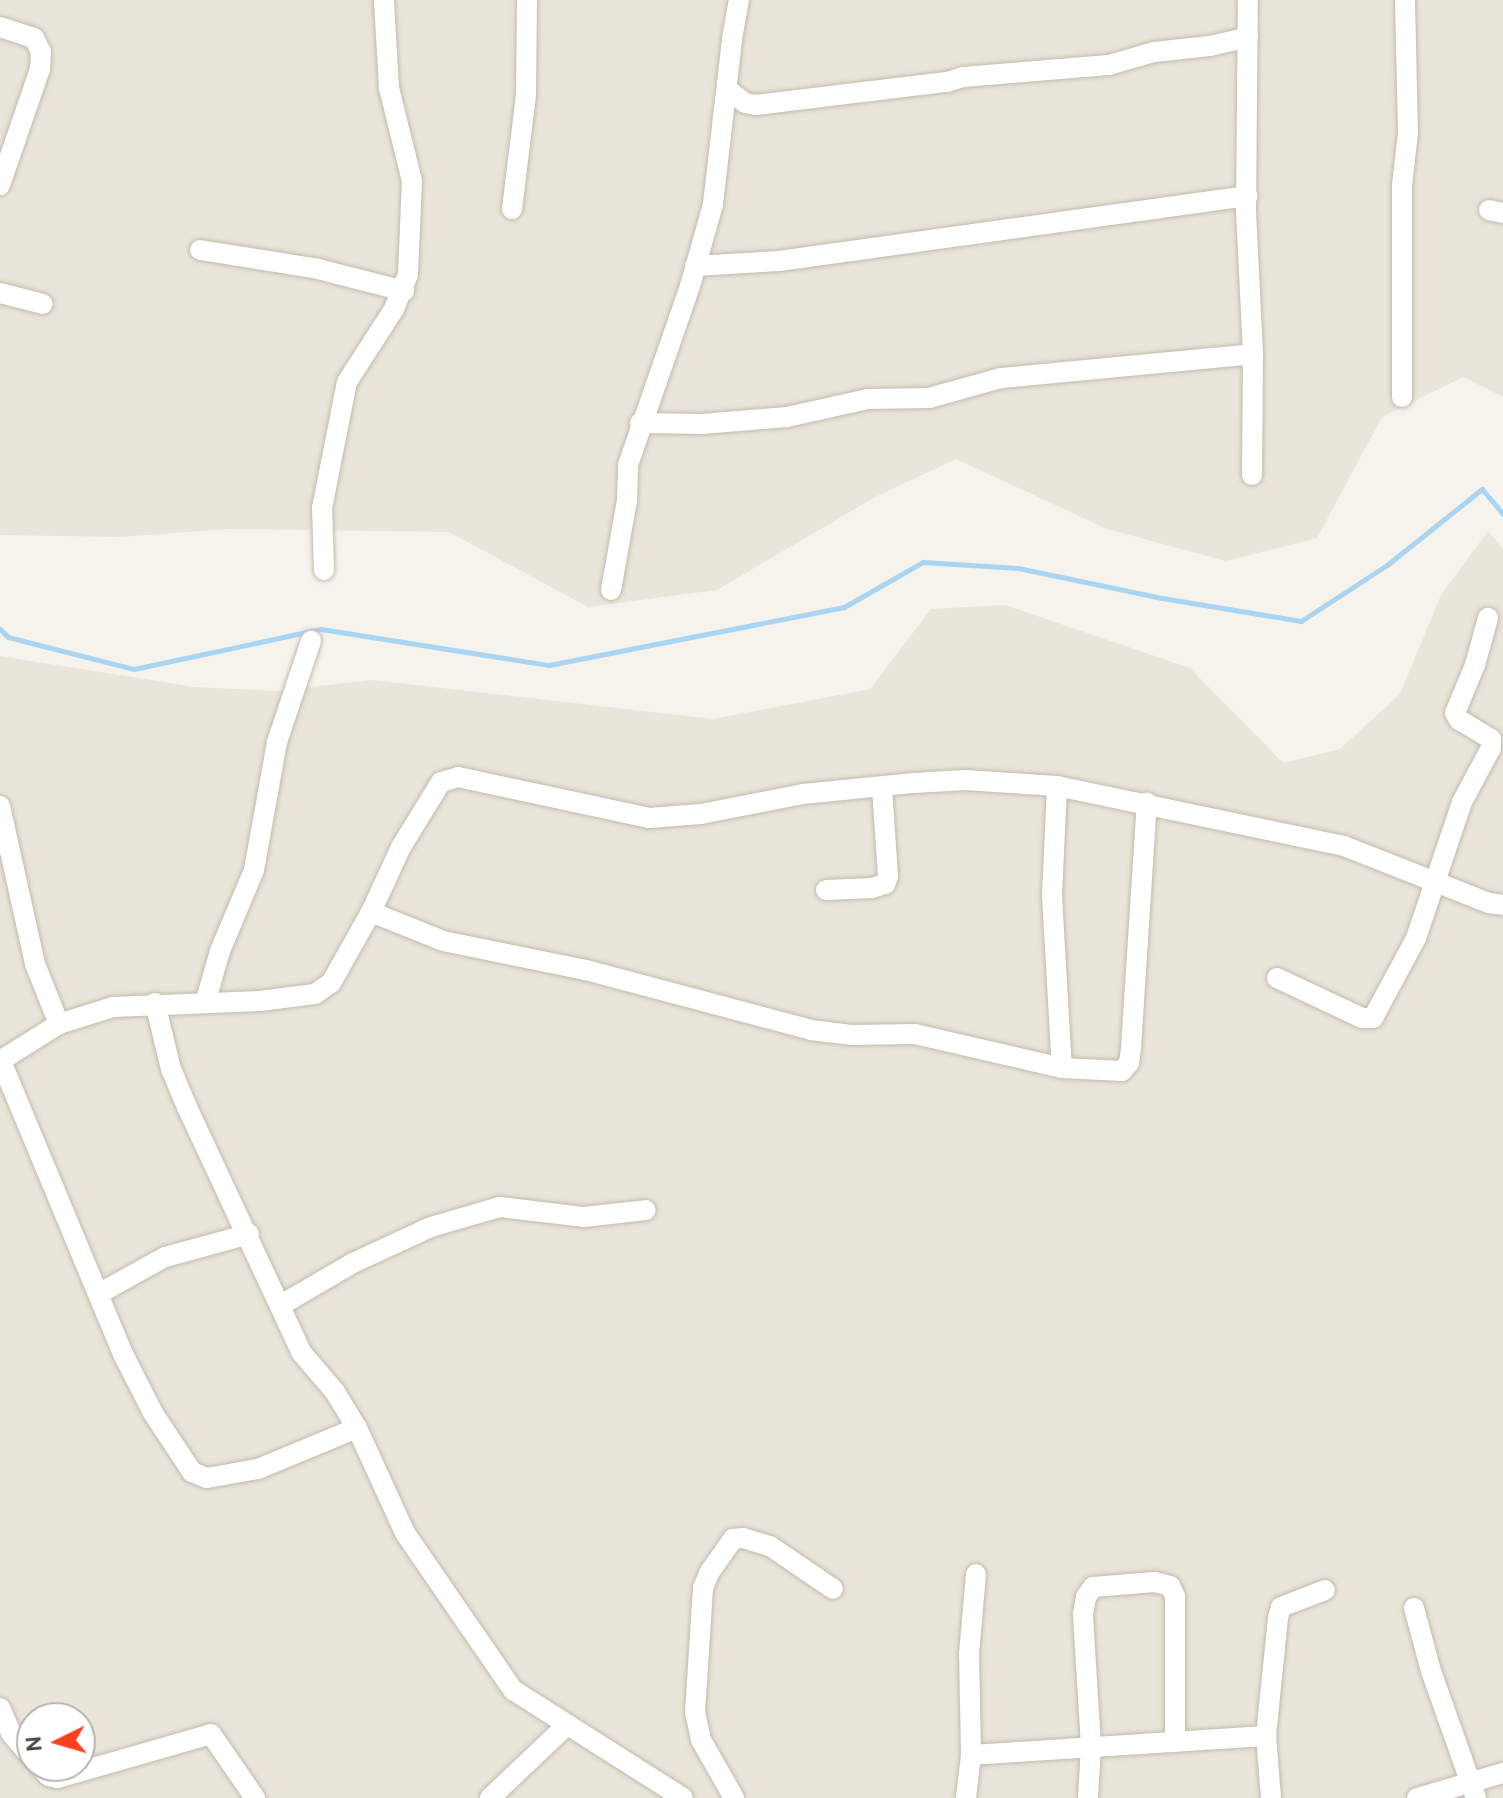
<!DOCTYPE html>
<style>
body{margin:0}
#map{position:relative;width:1503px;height:1798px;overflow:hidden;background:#f6f3ec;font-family:Cabin,sans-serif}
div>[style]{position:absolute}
.residential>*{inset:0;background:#eae5da}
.stream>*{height:5px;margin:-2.5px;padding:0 2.5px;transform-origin:2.5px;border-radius:2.5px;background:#a9d4f2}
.roads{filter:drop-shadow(0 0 2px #c2bbae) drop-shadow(0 0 2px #c2bbae)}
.minor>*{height:20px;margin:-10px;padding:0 10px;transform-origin:10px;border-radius:10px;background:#fff}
span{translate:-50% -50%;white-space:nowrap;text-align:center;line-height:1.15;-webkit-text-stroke:7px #fff;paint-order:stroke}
.north{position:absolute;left:16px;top:1702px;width:80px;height:80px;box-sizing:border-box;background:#fff;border:2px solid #b7b4b0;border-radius:50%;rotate:265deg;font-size:22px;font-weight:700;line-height:32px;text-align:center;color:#4b4439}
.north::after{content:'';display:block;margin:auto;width:28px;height:36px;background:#fc3f1d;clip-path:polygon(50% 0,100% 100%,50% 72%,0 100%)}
</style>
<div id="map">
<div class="residential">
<i style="clip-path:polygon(0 0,1503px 0,1503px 397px,1463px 377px,1382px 417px,1317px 538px,1226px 561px,1107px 529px,956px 459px,875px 497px,717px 590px,588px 607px,449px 532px,228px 529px,120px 537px,0 535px)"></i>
<i style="clip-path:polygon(evenodd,1488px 531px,1503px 549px,1503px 1798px,0 1798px,0 656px,195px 687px,275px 691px,372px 680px,713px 719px,870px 689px,931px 609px,1005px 605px,1190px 668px,1283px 763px,1340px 749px,1400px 694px,1441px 595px,1488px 531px,32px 1718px,80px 1718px,80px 1766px,32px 1766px,32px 1718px)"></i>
</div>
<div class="stream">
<i style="left:0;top:629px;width:11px;rotate:45deg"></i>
<i style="left:8px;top:637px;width:130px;rotate:14.3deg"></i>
<i style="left:134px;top:669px;width:191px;rotate:-12.1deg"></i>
<i style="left:321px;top:629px;width:231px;rotate:9deg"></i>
<i style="left:549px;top:665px;width:301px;rotate:-11.1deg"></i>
<i style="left:844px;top:607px;width:91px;rotate:-29.7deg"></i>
<i style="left:923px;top:562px;width:95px;rotate:3.6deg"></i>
<i style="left:1018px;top:568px;width:147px;rotate:11.8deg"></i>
<i style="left:1162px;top:598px;width:141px;rotate:9.4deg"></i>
<i style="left:1301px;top:621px;width:103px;rotate:-33.1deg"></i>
<i style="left:1387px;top:565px;width:122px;rotate:-38.7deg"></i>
<i style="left:1482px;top:489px;width:33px;rotate:50deg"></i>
</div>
<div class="roads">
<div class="minor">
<i style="left:0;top:27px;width:36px;rotate:18deg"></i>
<i style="left:34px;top:38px;width:16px;rotate:63deg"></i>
<i style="left:41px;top:52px;width:17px;rotate:93deg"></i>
<i style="left:40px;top:69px;width:123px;rotate:109deg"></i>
<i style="left:728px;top:90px;width:21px;rotate:37deg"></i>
<i style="left:745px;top:103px;width:11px;rotate:10deg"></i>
<i style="left:756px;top:105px;width:192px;rotate:-6.9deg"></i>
<i style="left:947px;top:82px;width:17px;rotate:-17deg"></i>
<i style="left:963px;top:77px;width:146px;rotate:-4.7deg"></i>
<i style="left:1109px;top:65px;width:47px;rotate:-16.1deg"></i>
<i style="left:1154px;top:52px;width:56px;rotate:-6.1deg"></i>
<i style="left:1210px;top:46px;width:39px;rotate:-13deg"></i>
<i style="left:512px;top:209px;width:115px;rotate:-83deg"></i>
<i style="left:526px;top:95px;width:95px;rotate:-89.4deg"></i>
<i style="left:1489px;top:210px;width:14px;rotate:12deg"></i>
<i style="left:200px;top:250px;width:120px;rotate:9.1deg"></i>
<i style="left:318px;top:269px;width:89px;rotate:14.3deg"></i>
<i style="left:695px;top:266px;width:84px;rotate:-3.4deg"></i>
<i style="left:779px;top:261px;width:473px;rotate:-7.9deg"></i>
<i style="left:0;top:293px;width:44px;rotate:14.3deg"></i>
<i style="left:1402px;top:397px;width:212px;rotate:-90deg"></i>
<i style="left:1402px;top:185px;width:52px;rotate:-83.4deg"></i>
<i style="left:1408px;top:133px;width:133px;rotate:-91.3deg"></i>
<i style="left:640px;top:423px;width:62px;rotate:0.9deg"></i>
<i style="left:702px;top:424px;width:85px;rotate:-4.7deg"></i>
<i style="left:787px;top:417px;width:83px;rotate:-12.5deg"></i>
<i style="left:868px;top:399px;width:61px;rotate:-0.9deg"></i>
<i style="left:929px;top:398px;width:75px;rotate:-15.5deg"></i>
<i style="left:1001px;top:378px;width:253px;rotate:-5.4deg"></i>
<i style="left:1253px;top:354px;width:142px;rotate:-92.8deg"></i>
<i style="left:1246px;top:212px;width:212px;rotate:-89.5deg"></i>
<i style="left:1252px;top:475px;width:121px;rotate:-89.5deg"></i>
<i style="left:324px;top:570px;width:62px;rotate:-91.8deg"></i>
<i style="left:322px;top:508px;width:128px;rotate:-78.8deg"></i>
<i style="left:347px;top:382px;width:87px;rotate:-57.2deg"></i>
<i style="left:394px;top:309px;width:37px;rotate:-68deg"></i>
<i style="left:408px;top:275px;width:94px;rotate:-87.6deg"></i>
<i style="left:412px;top:181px;width:96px;rotate:-103.9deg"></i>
<i style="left:389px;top:88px;width:88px;rotate:-93.3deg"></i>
<i style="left:611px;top:590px;width:91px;rotate:-79.9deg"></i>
<i style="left:627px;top:500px;width:35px;rotate:-88deg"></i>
<i style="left:628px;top:465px;width:189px;rotate:-70.9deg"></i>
<i style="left:690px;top:286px;width:85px;rotate:-74.3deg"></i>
<i style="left:713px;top:204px;width:166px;rotate:-83.4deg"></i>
<i style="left:732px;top:39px;width:40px;rotate:-80deg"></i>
<i style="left:1057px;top:786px;width:110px;rotate:92.6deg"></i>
<i style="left:1052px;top:896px;width:172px;rotate:86.7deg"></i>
<i style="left:0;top:806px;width:162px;rotate:77.5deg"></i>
<i style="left:35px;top:964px;width:65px;rotate:68.2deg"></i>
<i style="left:826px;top:890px;width:46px;rotate:-2.5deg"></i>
<i style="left:872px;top:888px;width:14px;rotate:-17deg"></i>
<i style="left:885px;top:884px;width:9px;rotate:-69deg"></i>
<i style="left:888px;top:876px;width:89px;rotate:-93.9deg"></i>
<i style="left:371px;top:912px;width:78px;rotate:21.9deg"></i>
<i style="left:443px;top:941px;width:146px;rotate:11.5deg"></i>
<i style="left:586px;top:970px;width:233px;rotate:14.9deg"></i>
<i style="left:811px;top:1030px;width:40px;rotate:7.1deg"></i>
<i style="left:851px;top:1035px;width:64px;rotate:-0.9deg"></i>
<i style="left:915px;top:1034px;width:151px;rotate:13deg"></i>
<i style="left:1062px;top:1068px;width:60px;rotate:2.9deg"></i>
<i style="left:1122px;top:1071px;width:11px;rotate:-49deg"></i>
<i style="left:1129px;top:1063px;width:15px;rotate:-82deg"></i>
<i style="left:1131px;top:1048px;width:246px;rotate:-86.3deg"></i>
<i style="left:1277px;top:978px;width:94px;rotate:25.2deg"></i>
<i style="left:1362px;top:1018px;width:11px"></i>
<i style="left:1373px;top:1018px;width:91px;rotate:-61.7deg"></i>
<i style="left:1416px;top:938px;width:144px;rotate:-71.3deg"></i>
<i style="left:1462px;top:802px;width:61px;rotate:-61.8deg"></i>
<i style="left:1491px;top:748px;width:9px;rotate:-90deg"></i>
<i style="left:1491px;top:739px;width:37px;rotate:-149deg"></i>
<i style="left:1459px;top:720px;width:8px;rotate:-120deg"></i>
<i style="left:1455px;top:713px;width:52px;rotate:-67.4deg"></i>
<i style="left:1475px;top:665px;width:49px;rotate:-74.5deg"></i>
<i style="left:155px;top:1003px;width:68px;rotate:76.4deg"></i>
<i style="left:171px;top:1069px;width:41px;rotate:67.2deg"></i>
<i style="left:187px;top:1107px;width:270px;rotate:65deg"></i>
<i style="left:301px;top:1352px;width:52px;rotate:49.6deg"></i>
<i style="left:335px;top:1392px;width:42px;rotate:58.6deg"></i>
<i style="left:357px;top:1428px;width:115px;rotate:65.4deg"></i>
<i style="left:405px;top:1533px;width:191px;rotate:55.5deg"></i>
<i style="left:513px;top:1690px;width:201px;rotate:32.4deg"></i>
<i style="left:205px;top:1003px;width:54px;rotate:-73.9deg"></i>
<i style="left:220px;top:951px;width:88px;rotate:-67.2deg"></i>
<i style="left:254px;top:870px;width:130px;rotate:-79.8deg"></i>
<i style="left:277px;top:742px;width:107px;rotate:-71.4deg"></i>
<i style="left:0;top:1061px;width:70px;rotate:-32.1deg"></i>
<i style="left:59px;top:1024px;width:57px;rotate:-17.5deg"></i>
<i style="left:113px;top:1007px;width:147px;rotate:-2.3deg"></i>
<i style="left:260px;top:1001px;width:55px;rotate:-7.3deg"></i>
<i style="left:315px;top:994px;width:19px;rotate:-35deg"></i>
<i style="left:331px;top:983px;width:81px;rotate:-60.6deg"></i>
<i style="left:371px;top:912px;width:72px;rotate:-65.2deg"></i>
<i style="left:401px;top:847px;width:76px;rotate:-58.4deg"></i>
<i style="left:441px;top:782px;width:18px;rotate:-16deg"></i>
<i style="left:458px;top:777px;width:195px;rotate:12.1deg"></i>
<i style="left:649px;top:818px;width:52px;rotate:-4.4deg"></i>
<i style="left:701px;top:814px;width:104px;rotate:-11.1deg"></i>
<i style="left:803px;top:794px;width:112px;rotate:-5.7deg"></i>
<i style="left:914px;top:783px;width:51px;rotate:-3.4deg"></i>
<i style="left:965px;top:780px;width:92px;rotate:3.7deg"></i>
<i style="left:1057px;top:786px;width:293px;rotate:11.8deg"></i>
<i style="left:1344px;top:846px;width:156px;rotate:21.5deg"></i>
<i style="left:1489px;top:903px;width:14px;rotate:8deg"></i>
<i style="left:1px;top:1061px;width:317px;rotate:67.4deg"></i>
<i style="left:123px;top:1354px;width:66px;rotate:63deg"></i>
<i style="left:153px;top:1413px;width:71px;rotate:56.5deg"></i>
<i style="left:192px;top:1472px;width:16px;rotate:22deg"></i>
<i style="left:207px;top:1478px;width:52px;rotate:-10deg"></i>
<i style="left:258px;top:1469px;width:107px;rotate:-22.5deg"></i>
<i style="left:100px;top:1293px;width:74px;rotate:-29deg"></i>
<i style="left:165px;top:1257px;width:87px;rotate:-15.3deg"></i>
<i style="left:281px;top:1305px;width:83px;rotate:-30.3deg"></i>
<i style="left:353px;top:1263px;width:86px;rotate:-24.8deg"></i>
<i style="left:431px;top:1227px;width:72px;rotate:-16.2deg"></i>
<i style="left:500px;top:1207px;width:85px;rotate:6.8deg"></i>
<i style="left:584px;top:1217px;width:62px;rotate:-6.4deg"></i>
<i style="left:1414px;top:1608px;width:65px;rotate:74.9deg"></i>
<i style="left:1431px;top:1671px;width:135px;rotate:70.5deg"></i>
<i style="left:0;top:1708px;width:27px;rotate:66deg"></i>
<i style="left:11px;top:1733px;width:33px;rotate:50deg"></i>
<i style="left:971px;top:1755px;width:296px;rotate:-3.7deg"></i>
<i style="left:39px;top:1766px;width:14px;rotate:45deg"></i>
<i style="left:49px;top:1776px;width:9px;rotate:13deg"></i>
<i style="left:58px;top:1778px;width:159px;rotate:-16deg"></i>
<i style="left:211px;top:1734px;width:78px;rotate:55.5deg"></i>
<i style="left:490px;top:1798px;width:106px;rotate:-43.5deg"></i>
<i style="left:734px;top:1798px;width:67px;rotate:-119.6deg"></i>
<i style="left:701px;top:1740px;width:29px;rotate:-102deg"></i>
<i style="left:695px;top:1712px;width:124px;rotate:-86.3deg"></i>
<i style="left:703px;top:1588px;width:16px;rotate:-68deg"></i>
<i style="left:709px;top:1573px;width:42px;rotate:-54.8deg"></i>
<i style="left:733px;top:1539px;width:10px;rotate:-6deg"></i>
<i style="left:743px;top:1538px;width:28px;rotate:17deg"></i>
<i style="left:770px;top:1546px;width:76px;rotate:34.3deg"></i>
<i style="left:966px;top:1798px;width:43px;rotate:-83.4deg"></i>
<i style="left:971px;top:1755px;width:101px;rotate:-91.1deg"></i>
<i style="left:969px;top:1654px;width:80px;rotate:-85deg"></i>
<i style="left:1088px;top:1798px;width:52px;rotate:-86.7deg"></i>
<i style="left:1091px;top:1746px;width:132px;rotate:-93.5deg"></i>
<i style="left:1083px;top:1614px;width:17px;rotate:-80deg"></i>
<i style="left:1086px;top:1597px;width:12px;rotate:-55deg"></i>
<i style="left:1093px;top:1587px;width:62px;rotate:-4.6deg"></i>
<i style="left:1155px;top:1582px;width:16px;rotate:15deg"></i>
<i style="left:1170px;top:1586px;width:11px;rotate:63deg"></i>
<i style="left:1175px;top:1596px;width:146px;rotate:90deg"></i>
<i style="left:1271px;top:1798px;width:62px;rotate:-94.6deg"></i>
<i style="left:1266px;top:1736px;width:119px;rotate:-84.2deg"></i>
<i style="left:1278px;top:1618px;width:11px;rotate:-75deg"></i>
<i style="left:1281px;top:1607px;width:47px;rotate:-21.1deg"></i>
<i style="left:1417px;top:1798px;width:90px;rotate:-16.2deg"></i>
</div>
</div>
<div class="north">N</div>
</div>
